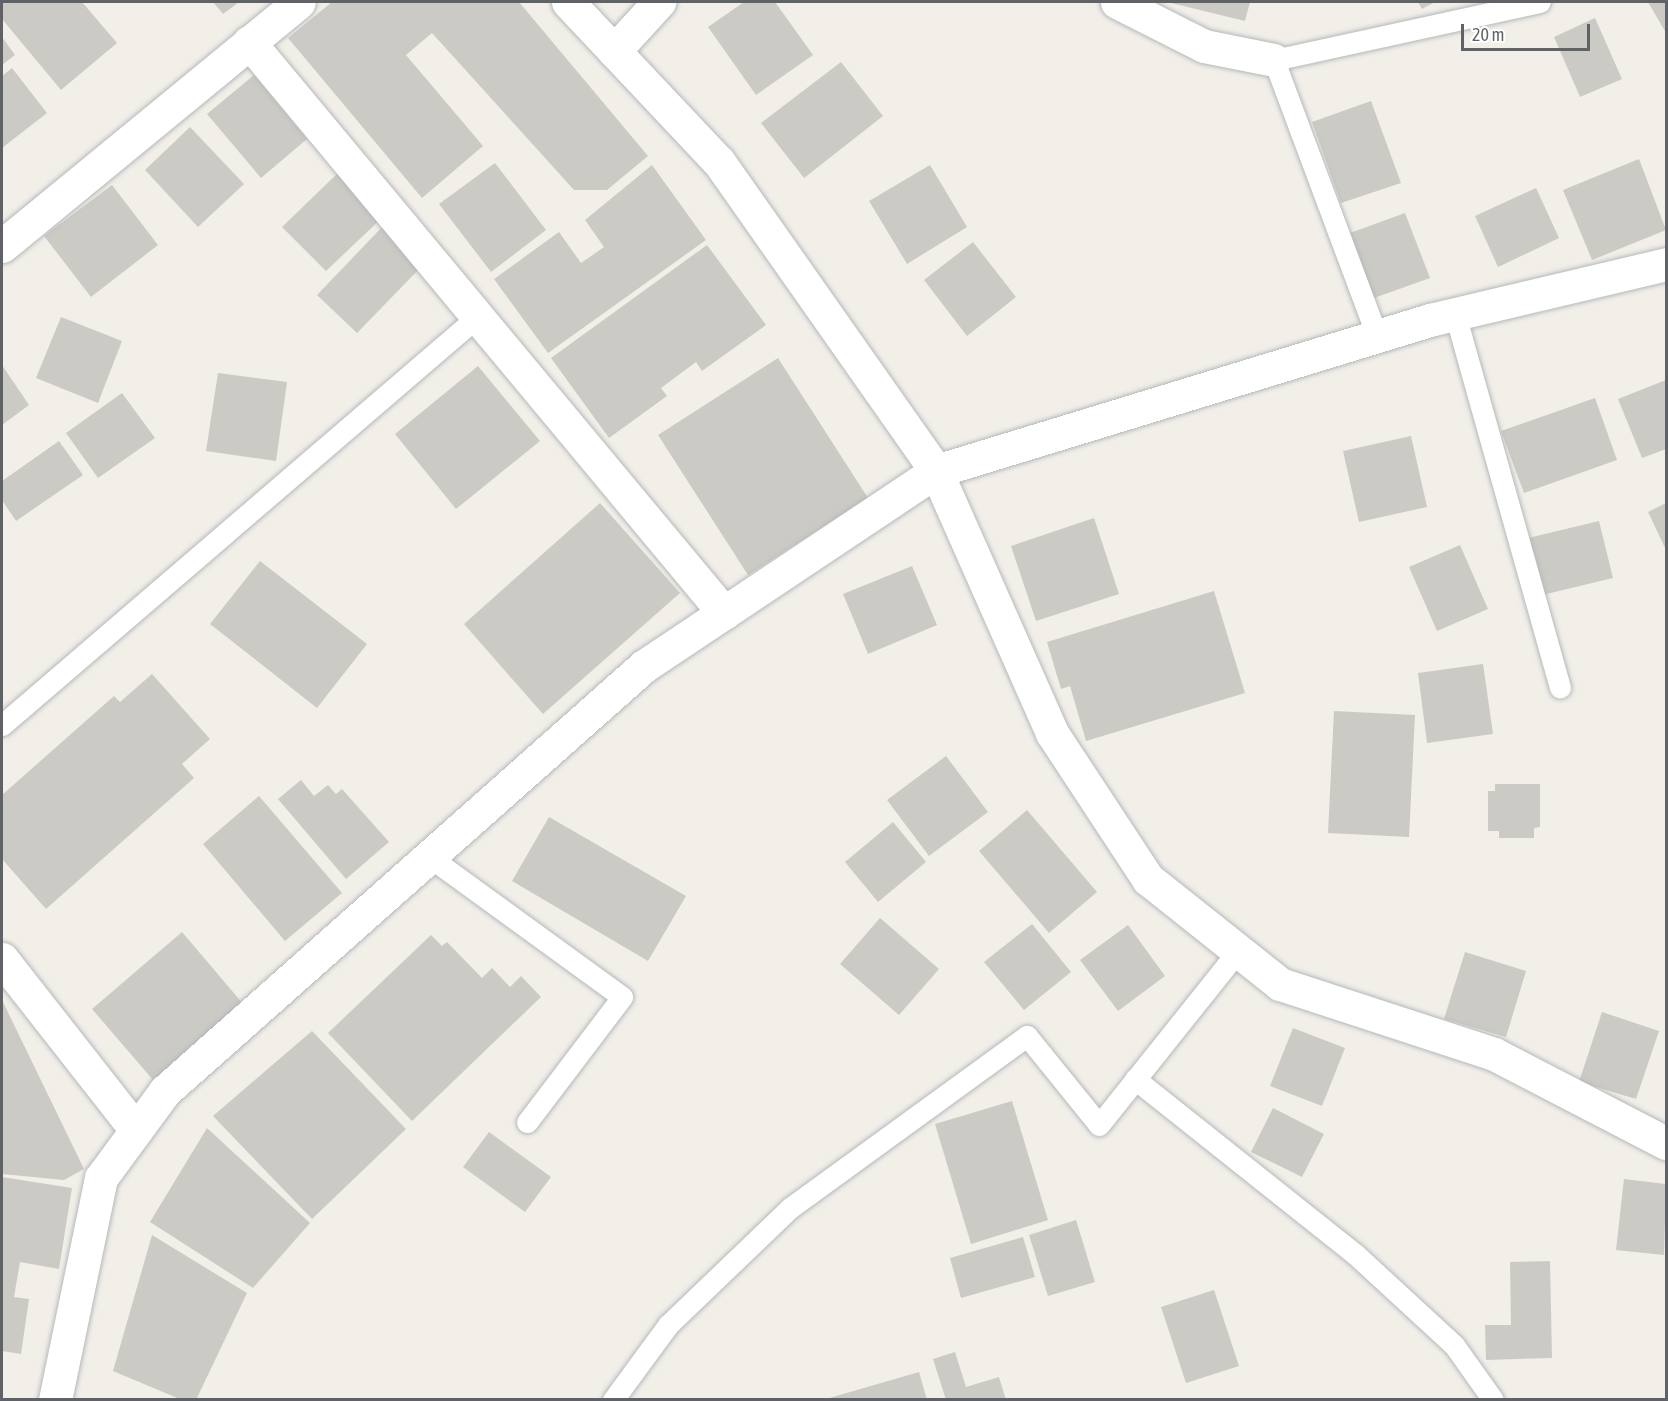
<!DOCTYPE html>
<style>
body{margin:0}
#map{position:relative;width:1668px;height:1401px;overflow:hidden;background:#f1efe8;font-family:"Asap Condensed",sans-serif}
div>[style]{position:absolute}
.building>*{inset:0;background:#cccac5}
.roads{filter:drop-shadow(0 0 2px #b5b8bc) drop-shadow(0 0 2px #b5b8bc)}
.lane>*{height:21px;margin:-10.5px;padding:0 10.5px;transform-origin:10.5px;border-radius:10.5px;background:#fff}
.street>*{height:33px;margin:-16.5px;padding:0 16.5px;transform-origin:16.5px;border-radius:16.5px;background:#fff}
.secondary>*{height:33px;margin:-16.5px;padding:0 16.5px;transform-origin:16.5px;border-radius:16.5px;background:#fff}
span{translate:-50% -50%;white-space:nowrap;text-align:center;line-height:1.15;-webkit-text-stroke:6px #fff;paint-order:stroke}
.frame{position:absolute;inset:0;border:3px solid #5f6368;pointer-events:none}
.scale{position:absolute;left:1461px;top:24px;width:129px;height:27px;box-sizing:border-box;border:3px solid #5f6368;border-top:0;padding-left:8px;font-size:18px;line-height:21px;white-space:nowrap;color:#5f6368;-webkit-text-stroke:4px #fff;paint-order:stroke}
</style>
<div id="map">
<div class="building">
<i style="clip-path:polygon(2px 2px,82px 2px,117px 43px,61px 90px,2px 19px)"></i>
<i style="clip-path:polygon(213px 2px,239px 2px,223px 14px)"></i>
<i style="clip-path:polygon(332px 2px,519px 2px,648px 156px,607px 190px,574px 190px,432px 33px,406px 55px,483px 146px,422px 198px,288px 38px)"></i>
<i style="clip-path:polygon(744px 2px,775px 2px,813px 55px,756px 95px,708px 27px)"></i>
<i style="clip-path:polygon(1167px 2px,1250px 2px,1245px 21px)"></i>
<i style="clip-path:polygon(1418px 2px,1435px 2px,1422px 9px)"></i>
<i style="clip-path:polygon(1648px 2px,1666px 2px,1666px 33px)"></i>
<i style="clip-path:polygon(1595px 18px,1622px 79px,1580px 97px,1554px 37px)"></i>
<i style="clip-path:polygon(2px 37px,15px 55px,2px 65px)"></i>
<i style="clip-path:polygon(841px 62px,883px 116px,804px 178px,761px 123px)"></i>
<i style="clip-path:polygon(12px 68px,47px 113px,2px 148px,2px 76px)"></i>
<i style="clip-path:polygon(254px 75px,307px 139px,261px 178px,207px 114px)"></i>
<i style="clip-path:polygon(1371px 101px,1401px 183px,1341px 203px,1312px 122px)"></i>
<i style="clip-path:polygon(190px 127px,244px 184px,198px 227px,145px 170px)"></i>
<i style="clip-path:polygon(1639px 159px,1666px 230px,1592px 260px,1563px 190px)"></i>
<i style="clip-path:polygon(495px 163px,546px 230px,491px 272px,439px 204px)"></i>
<i style="clip-path:polygon(652px 165px,706px 240px,548px 353px,494px 279px,559px 232px,581px 263px,604px 247px,585px 220px)"></i>
<i style="clip-path:polygon(930px 165px,967px 227px,907px 264px,869px 201px)"></i>
<i style="clip-path:polygon(341px 170px,385px 215px,326px 271px,282px 227px)"></i>
<i style="clip-path:polygon(112px 185px,158px 245px,91px 297px,44px 236px)"></i>
<i style="clip-path:polygon(1536px 188px,1559px 238px,1498px 267px,1475px 216px)"></i>
<i style="clip-path:polygon(1405px 213px,1430px 278px,1374px 298px,1350px 233px)"></i>
<i style="clip-path:polygon(384px 225px,425px 263px,357px 333px,317px 295px)"></i>
<i style="clip-path:polygon(973px 242px,1016px 297px,967px 336px,924px 280px)"></i>
<i style="clip-path:polygon(707px 245px,766px 325px,702px 371px,696px 362px,661px 388px,667px 396px,609px 438px,551px 358px)"></i>
<i style="clip-path:polygon(61px 317px,122px 341px,98px 403px,36px 378px)"></i>
<i style="clip-path:polygon(778px 358px,868px 498px,748px 575px,658px 435px)"></i>
<i style="clip-path:polygon(2px 365px,29px 405px,2px 425px)"></i>
<i style="clip-path:polygon(478px 366px,540px 441px,456px 509px,395px 434px)"></i>
<i style="clip-path:polygon(218px 373px,287px 382px,276px 461px,206px 451px)"></i>
<i style="clip-path:polygon(1666px 380px,1666px 449px,1642px 458px,1618px 399px)"></i>
<i style="clip-path:polygon(122px 393px,155px 438px,98px 478px,66px 433px)"></i>
<i style="clip-path:polygon(1595px 398px,1617px 460px,1524px 493px,1501px 431px)"></i>
<i style="clip-path:polygon(1411px 436px,1427px 507px,1359px 522px,1343px 451px)"></i>
<i style="clip-path:polygon(59px 441px,83px 475px,16px 521px,2px 500px,2px 481px)"></i>
<i style="clip-path:polygon(600px 503px,680px 593px,543px 714px,464px 624px)"></i>
<i style="clip-path:polygon(1666px 503px,1666px 550px,1648px 512px)"></i>
<i style="clip-path:polygon(1094px 518px,1119px 594px,1036px 621px,1011px 546px)"></i>
<i style="clip-path:polygon(1599px 521px,1613px 578px,1538px 596px,1524px 539px)"></i>
<i style="clip-path:polygon(1460px 545px,1488px 609px,1437px 631px,1409px 567px)"></i>
<i style="clip-path:polygon(260px 561px,367px 644px,317px 708px,210px 624px)"></i>
<i style="clip-path:polygon(912px 566px,937px 625px,868px 654px,843px 594px)"></i>
<i style="clip-path:polygon(1214px 591px,1245px 693px,1086px 741px,1070px 686px,1061px 689px,1047px 642px)"></i>
<i style="clip-path:polygon(1483px 664px,1493px 734px,1427px 743px,1418px 673px)"></i>
<i style="clip-path:polygon(152px 674px,210px 739px,182px 764px,194px 778px,46px 909px,2px 859px,2px 795px,114px 696px,120px 702px)"></i>
<i style="clip-path:polygon(1334px 711px,1415px 715px,1409px 837px,1328px 833px)"></i>
<i style="clip-path:polygon(946px 756px,988px 812px,929px 856px,887px 800px)"></i>
<i style="clip-path:polygon(301px 780px,314px 796px,328px 785px,336px 794px,342px 789px,389px 842px,346px 879px,278px 799px)"></i>
<i style="clip-path:polygon(1495px 784px,1540px 784px,1540px 827px,1534px 828px,1534px 838px,1499px 838px,1499px 831px,1488px 831px,1488px 791px,1495px 791px)"></i>
<i style="clip-path:polygon(259px 796px,342px 893px,285px 941px,203px 844px)"></i>
<i style="clip-path:polygon(1027px 810px,1097px 892px,1049px 933px,979px 851px)"></i>
<i style="clip-path:polygon(549px 817px,686px 896px,648px 961px,512px 881px)"></i>
<i style="clip-path:polygon(893px 822px,926px 862px,878px 902px,845px 862px)"></i>
<i style="clip-path:polygon(880px 918px,939px 969px,899px 1015px,840px 964px)"></i>
<i style="clip-path:polygon(1032px 924px,1071px 972px,1024px 1010px,984px 962px)"></i>
<i style="clip-path:polygon(1128px 925px,1165px 976px,1118px 1011px,1080px 960px)"></i>
<i style="clip-path:polygon(182px 932px,250px 1012px,160px 1088px,92px 1009px)"></i>
<i style="clip-path:polygon(431px 935px,442px 946px,447px 942px,482px 978px,492px 968px,510px 987px,521px 976px,541px 997px,412px 1121px,328px 1033px)"></i>
<i style="clip-path:polygon(1465px 952px,1526px 971px,1506px 1037px,1444px 1019px)"></i>
<i style="clip-path:polygon(2px 1000px,84px 1169px,64px 1180px,2px 1174px)"></i>
<i style="clip-path:polygon(1602px 1012px,1659px 1031px,1636px 1099px,1579px 1082px)"></i>
<i style="clip-path:polygon(1293px 1028px,1345px 1048px,1322px 1106px,1270px 1086px)"></i>
<i style="clip-path:polygon(312px 1031px,406px 1129px,312px 1219px,213px 1116px)"></i>
<i style="clip-path:polygon(1012px 1101px,1048px 1220px,971px 1244px,935px 1124px)"></i>
<i style="clip-path:polygon(1273px 1108px,1324px 1134px,1302px 1177px,1251px 1152px)"></i>
<i style="clip-path:polygon(207px 1128px,310px 1223px,253px 1288px,150px 1222px)"></i>
<i style="clip-path:polygon(489px 1132px,551px 1177px,525px 1212px,463px 1167px)"></i>
<i style="clip-path:polygon(2px 1177px,72px 1188px,59px 1269px,20px 1262px,14px 1297px,29px 1299px,21px 1354px,2px 1351px)"></i>
<i style="clip-path:polygon(1624px 1179px,1666px 1184px,1664px 1255px,1616px 1250px)"></i>
<i style="clip-path:polygon(1076px 1220px,1095px 1282px,1048px 1296px,1029px 1235px)"></i>
<i style="clip-path:polygon(152px 1235px,247px 1293px,196px 1400px,182px 1400px,113px 1371px)"></i>
<i style="clip-path:polygon(1023px 1237px,1035px 1277px,961px 1298px,950px 1258px)"></i>
<i style="clip-path:polygon(1550px 1261px,1552px 1358px,1486px 1360px,1485px 1325px,1511px 1325px,1510px 1262px)"></i>
<i style="clip-path:polygon(1214px 1290px,1239px 1366px,1186px 1383px,1161px 1307px)"></i>
<i style="clip-path:polygon(955px 1352px,966px 1387px,999px 1377px,1006px 1400px,946px 1400px,933px 1359px)"></i>
<i style="clip-path:polygon(919px 1372px,927px 1400px,826px 1400px,826px 1399px)"></i>
</div>
<div class="roads">
<div class="lane">
<i style="left:1455px;top:314px;width:388px;rotate:74.3deg"></i>
<i style="left:1377px;top:336px;width:295px;rotate:-110.5deg"></i>
<i style="left:1274px;top:60px;width:272px;rotate:-12.3deg"></i>
<i style="left:2px;top:725px;width:626px;rotate:-40.66deg"></i>
<i style="left:431px;top:858px;width:236px;rotate:36deg"></i>
<i style="left:622px;top:997px;width:157px;rotate:127.2deg"></i>
<i style="left:1135px;top:1079px;width:281px;rotate:38.5deg"></i>
<i style="left:1355px;top:1254px;width:134px;rotate:42.6deg"></i>
<i style="left:1454px;top:1345px;width:67px;rotate:54.7deg"></i>
<i style="left:613px;top:1400px;width:93px;rotate:-53.7deg"></i>
<i style="left:668px;top:1325px;width:169px;rotate:-43.8deg"></i>
<i style="left:790px;top:1208px;width:293px;rotate:-36deg"></i>
<i style="left:1027px;top:1036px;width:114px;rotate:51deg"></i>
<i style="left:1099px;top:1125px;width:223px;rotate:-51.4deg"></i>
</div>
<div class="street">
<i style="left:1117px;top:2px;width:97px;rotate:26.8deg"></i>
<i style="left:1204px;top:46px;width:71px;rotate:11.3deg"></i>
<i style="left:249px;top:42px;width:743px;rotate:50.24deg"></i>
<i style="left:614px;top:51px;width:67px;rotate:-47.4deg"></i>
<i style="left:2px;top:246px;width:384px;rotate:-39.4deg"></i>
<i style="left:2px;top:959px;width:217px;rotate:51.9deg"></i>
<i style="left:55px;top:1400px;width:227px;rotate:-78.3deg"></i>
<i style="left:101px;top:1178px;width:108px;rotate:-53.7deg"></i>
<i style="left:165px;top:1091px;width:640px;rotate:-41.58deg"></i>
<i style="left:644px;top:666px;width:351px;rotate:-33.7deg"></i>
<i style="left:936px;top:471px;width:517px;rotate:-17deg"></i>
<i style="left:1430px;top:320px;width:243px;rotate:-13.3deg"></i>
</div>
<div class="secondary">
<i style="left:568px;top:2px;width:220px;rotate:46.7deg"></i>
<i style="left:719px;top:162px;width:378px;rotate:54.9deg"></i>
<i style="left:936px;top:471px;width:287px;rotate:66.1deg"></i>
<i style="left:1052px;top:733px;width:175px;rotate:56.7deg"></i>
<i style="left:1148px;top:879px;width:169px;rotate:38.5deg"></i>
<i style="left:1280px;top:984px;width:225px;rotate:18.1deg"></i>
<i style="left:1494px;top:1054px;width:194px;rotate:27.4deg"></i>
</div>
</div>
<div class="frame"></div>
<div class="scale">20 m</div>
</div>
